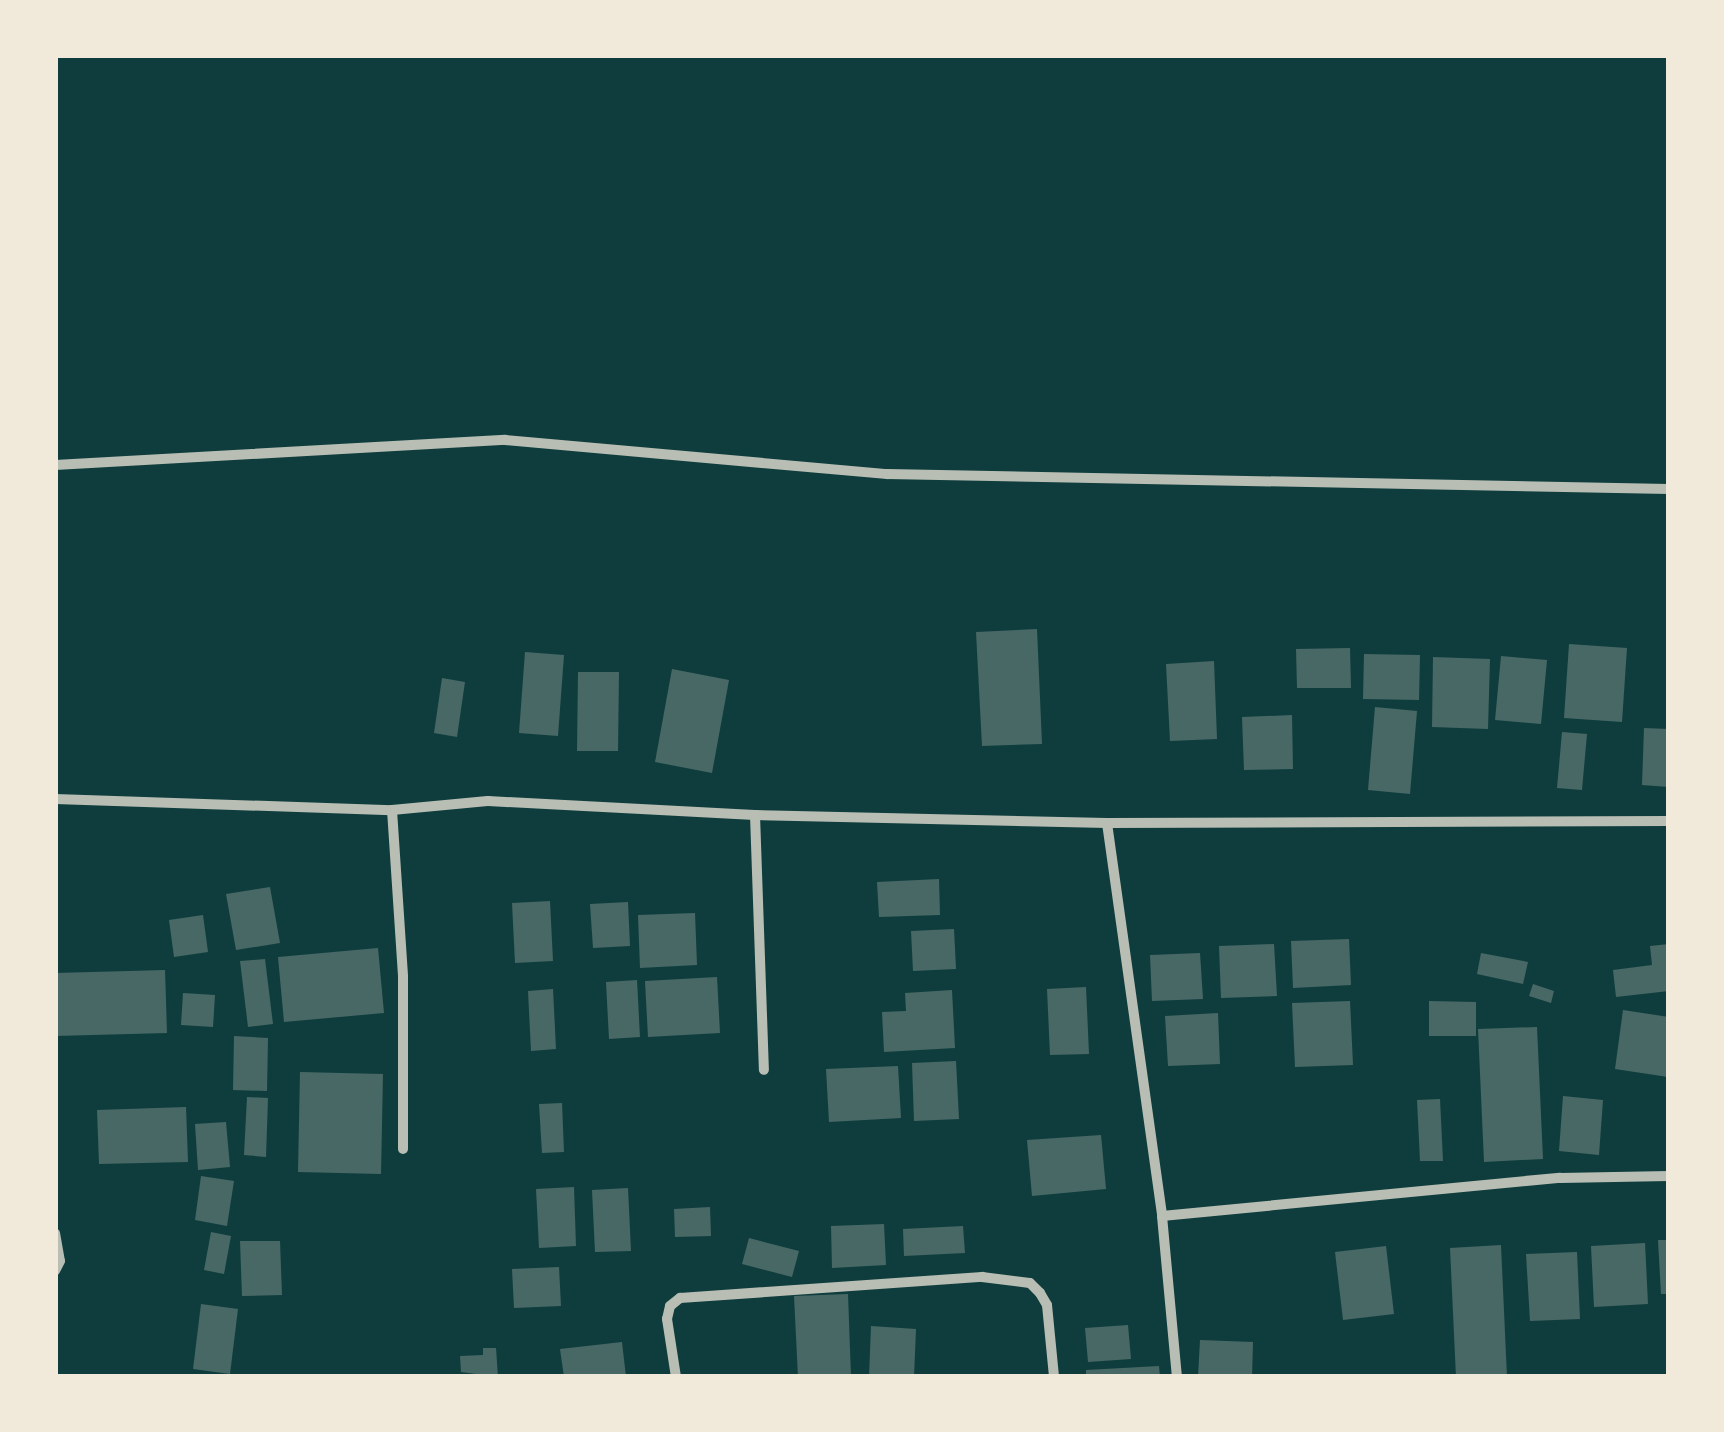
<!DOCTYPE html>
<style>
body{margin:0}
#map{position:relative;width:1724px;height:1432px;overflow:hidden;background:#0f3d3e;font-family:Figtree,sans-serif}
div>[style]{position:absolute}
.building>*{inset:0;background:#486865}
.minor>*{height:10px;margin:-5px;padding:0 5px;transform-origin:5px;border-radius:5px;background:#b8beb3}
span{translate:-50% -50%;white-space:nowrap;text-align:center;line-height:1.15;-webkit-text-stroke:9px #f1e9da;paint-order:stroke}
.frame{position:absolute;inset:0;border:58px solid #f1e9da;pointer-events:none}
</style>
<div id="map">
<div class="building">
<i style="clip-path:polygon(1037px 629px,1042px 744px,982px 746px,976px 632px)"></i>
<i style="clip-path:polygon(1569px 644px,1627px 648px,1622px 722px,1564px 718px)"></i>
<i style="clip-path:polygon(1350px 648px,1351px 688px,1297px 688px,1296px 649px)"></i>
<i style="clip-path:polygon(525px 652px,564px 655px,558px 736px,519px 733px)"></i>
<i style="clip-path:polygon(1364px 654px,1420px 655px,1419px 700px,1363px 699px)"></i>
<i style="clip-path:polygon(1501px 656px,1547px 660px,1541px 724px,1495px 720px)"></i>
<i style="clip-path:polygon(1433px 657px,1490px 659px,1488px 729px,1432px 727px)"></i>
<i style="clip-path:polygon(1214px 661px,1217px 739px,1170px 741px,1166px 664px)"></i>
<i style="clip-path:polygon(672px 669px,729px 680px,712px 773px,655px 762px)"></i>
<i style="clip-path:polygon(578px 672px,619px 672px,618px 751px,577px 751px)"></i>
<i style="clip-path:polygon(442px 678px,465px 682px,457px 737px,434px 733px)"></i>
<i style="clip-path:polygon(1375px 707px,1417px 711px,1410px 794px,1368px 790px)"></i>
<i style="clip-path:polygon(1292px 715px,1293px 769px,1244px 770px,1242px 717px)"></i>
<i style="clip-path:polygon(1644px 728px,1669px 729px,1669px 787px,1642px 785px)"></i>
<i style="clip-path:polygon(1562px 732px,1587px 734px,1582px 790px,1557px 788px)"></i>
<i style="clip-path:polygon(939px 879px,940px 915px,879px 917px,877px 882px)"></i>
<i style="clip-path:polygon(270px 887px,280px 943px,236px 950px,226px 894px)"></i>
<i style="clip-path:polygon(550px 901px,553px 961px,515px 963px,512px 903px)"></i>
<i style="clip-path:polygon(628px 902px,630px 946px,593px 948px,590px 904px)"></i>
<i style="clip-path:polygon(695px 913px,697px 965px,640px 968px,638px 915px)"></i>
<i style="clip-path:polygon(203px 915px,208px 952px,174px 957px,169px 920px)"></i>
<i style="clip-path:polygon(954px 929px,956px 969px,913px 971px,911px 931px)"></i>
<i style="clip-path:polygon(1349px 939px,1351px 985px,1293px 988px,1291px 941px)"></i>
<i style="clip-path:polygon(1274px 944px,1277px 996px,1221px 998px,1219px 946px)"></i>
<i style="clip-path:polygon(1669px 944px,1669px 991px,1616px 997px,1613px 970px,1652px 965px,1650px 946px)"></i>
<i style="clip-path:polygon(378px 948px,384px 1013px,284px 1022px,278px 957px)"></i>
<i style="clip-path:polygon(1200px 953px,1203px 999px,1152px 1001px,1150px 955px)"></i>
<i style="clip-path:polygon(1481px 953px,1528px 962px,1523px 984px,1477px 974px)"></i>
<i style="clip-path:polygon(265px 959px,273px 1024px,248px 1027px,240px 961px)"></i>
<i style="clip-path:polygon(165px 970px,167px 1033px,55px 1036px,55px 973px)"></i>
<i style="clip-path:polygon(717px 977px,720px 1033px,648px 1037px,645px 981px)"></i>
<i style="clip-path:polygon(637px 980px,640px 1037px,609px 1039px,606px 982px)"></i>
<i style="clip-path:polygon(1533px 984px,1554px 991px,1551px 1003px,1529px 996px)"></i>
<i style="clip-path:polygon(1086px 987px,1089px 1054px,1050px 1055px,1047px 989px)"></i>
<i style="clip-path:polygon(553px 989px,556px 1049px,531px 1051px,528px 991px)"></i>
<i style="clip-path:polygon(952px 990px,955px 1048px,884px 1052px,882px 1012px,906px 1011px,905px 993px)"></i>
<i style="clip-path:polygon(183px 993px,215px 995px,213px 1027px,181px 1025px)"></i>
<i style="clip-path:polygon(1350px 1001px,1353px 1065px,1295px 1067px,1292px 1003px)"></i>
<i style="clip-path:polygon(1429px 1001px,1476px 1002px,1476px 1036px,1429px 1036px)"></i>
<i style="clip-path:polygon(1623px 1010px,1669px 1017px,1668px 1077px,1615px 1069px)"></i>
<i style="clip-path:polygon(1218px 1013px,1220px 1064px,1168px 1066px,1165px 1016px)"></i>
<i style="clip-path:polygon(1537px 1027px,1543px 1159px,1484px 1162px,1478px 1029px)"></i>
<i style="clip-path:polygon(234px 1036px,268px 1038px,267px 1091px,233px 1090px)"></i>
<i style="clip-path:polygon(956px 1061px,959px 1119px,914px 1121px,912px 1063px)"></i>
<i style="clip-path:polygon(898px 1066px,901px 1118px,829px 1122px,826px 1069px)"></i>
<i style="clip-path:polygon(300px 1072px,383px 1074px,381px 1174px,298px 1172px)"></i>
<i style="clip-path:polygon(1563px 1096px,1603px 1100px,1599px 1155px,1559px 1151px)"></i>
<i style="clip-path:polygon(247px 1097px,268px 1098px,266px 1157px,244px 1155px)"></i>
<i style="clip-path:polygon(1440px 1099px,1443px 1161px,1420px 1161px,1417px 1100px)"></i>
<i style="clip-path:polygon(562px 1103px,564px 1152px,542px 1153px,539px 1104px)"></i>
<i style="clip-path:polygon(186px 1107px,188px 1162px,99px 1164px,97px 1110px)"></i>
<i style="clip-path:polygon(226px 1122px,230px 1167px,198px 1170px,195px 1124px)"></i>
<i style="clip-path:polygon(1101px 1135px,1106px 1189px,1032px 1196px,1027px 1140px)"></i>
<i style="clip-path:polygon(201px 1176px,234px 1181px,227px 1226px,195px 1220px)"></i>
<i style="clip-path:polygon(574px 1187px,576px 1246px,539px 1248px,536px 1189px)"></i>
<i style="clip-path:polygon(628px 1188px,631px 1251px,595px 1252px,592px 1190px)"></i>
<i style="clip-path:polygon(710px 1207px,711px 1236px,675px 1237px,674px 1209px)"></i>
<i style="clip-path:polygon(884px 1224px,886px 1265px,832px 1268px,831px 1226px)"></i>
<i style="clip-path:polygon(963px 1226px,965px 1253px,904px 1256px,903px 1229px)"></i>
<i style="clip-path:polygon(211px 1232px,231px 1236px,224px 1274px,204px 1270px)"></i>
<i style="clip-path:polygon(749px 1238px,799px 1251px,792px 1277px,742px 1264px)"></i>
<i style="clip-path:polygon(1658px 1240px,1669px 1240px,1669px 1294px,1661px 1294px)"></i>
<i style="clip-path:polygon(240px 1241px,280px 1241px,282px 1295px,242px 1296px)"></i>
<i style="clip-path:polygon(1645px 1243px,1648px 1304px,1594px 1307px,1591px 1246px)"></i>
<i style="clip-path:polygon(1501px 1245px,1507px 1377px,1456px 1377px,1450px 1248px)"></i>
<i style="clip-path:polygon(1386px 1246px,1394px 1314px,1343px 1320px,1335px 1252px)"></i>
<i style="clip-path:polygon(1577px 1252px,1580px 1319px,1530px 1321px,1526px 1254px)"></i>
<i style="clip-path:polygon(559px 1267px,561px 1306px,514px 1308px,512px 1269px)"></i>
<i style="clip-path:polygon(848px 1294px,851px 1377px,798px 1377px,794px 1296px)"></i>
<i style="clip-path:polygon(201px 1304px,238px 1309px,230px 1374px,193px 1369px)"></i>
<i style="clip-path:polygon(1128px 1325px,1131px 1359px,1088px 1362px,1085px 1328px)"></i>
<i style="clip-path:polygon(871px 1326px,916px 1329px,914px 1377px,869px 1377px)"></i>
<i style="clip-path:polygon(1200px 1340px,1253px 1342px,1252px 1377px,1198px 1377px)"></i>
<i style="clip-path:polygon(622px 1342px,626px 1377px,564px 1377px,560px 1349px)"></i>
<i style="clip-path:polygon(483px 1348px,496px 1348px,498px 1377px,461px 1372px,460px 1356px,483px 1355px)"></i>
<i style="clip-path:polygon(1159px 1366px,1160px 1377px,1086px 1377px,1086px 1370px)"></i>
</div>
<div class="minor">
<i style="left:55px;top:465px;width:451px;rotate:-3.2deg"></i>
<i style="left:505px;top:440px;width:384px;rotate:5.1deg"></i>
<i style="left:887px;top:474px;width:782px;rotate:1.1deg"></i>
<i style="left:55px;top:799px;width:337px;rotate:1.9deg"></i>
<i style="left:392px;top:810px;width:96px;rotate:-5.4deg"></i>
<i style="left:488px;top:801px;width:267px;rotate:3deg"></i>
<i style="left:755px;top:815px;width:352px;rotate:1.3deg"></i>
<i style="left:1107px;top:823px;width:562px;rotate:-0.2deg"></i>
<i style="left:392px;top:810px;width:167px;rotate:86.2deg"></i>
<i style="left:403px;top:977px;width:172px;rotate:90deg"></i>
<i style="left:755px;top:815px;width:255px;rotate:88deg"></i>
<i style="left:1107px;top:823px;width:397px;rotate:82deg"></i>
<i style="left:1162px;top:1216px;width:162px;rotate:84.7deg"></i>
<i style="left:1162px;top:1216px;width:400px;rotate:-5.5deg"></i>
<i style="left:1560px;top:1178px;width:109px;rotate:-1.1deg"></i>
<i style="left:55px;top:1233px;width:28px;rotate:80deg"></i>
<i style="left:60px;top:1261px;width:11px;rotate:117deg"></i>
<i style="left:676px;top:1377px;width:59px;rotate:-98.8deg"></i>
<i style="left:667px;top:1319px;width:13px;rotate:-77deg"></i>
<i style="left:670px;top:1306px;width:13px;rotate:-39deg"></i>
<i style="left:680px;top:1298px;width:303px;rotate:-4deg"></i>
<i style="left:982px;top:1277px;width:48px;rotate:7.1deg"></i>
<i style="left:1030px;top:1283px;width:14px;rotate:45deg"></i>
<i style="left:1040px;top:1293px;width:14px;rotate:60deg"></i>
<i style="left:1047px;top:1305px;width:72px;rotate:84.4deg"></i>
</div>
<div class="frame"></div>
</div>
